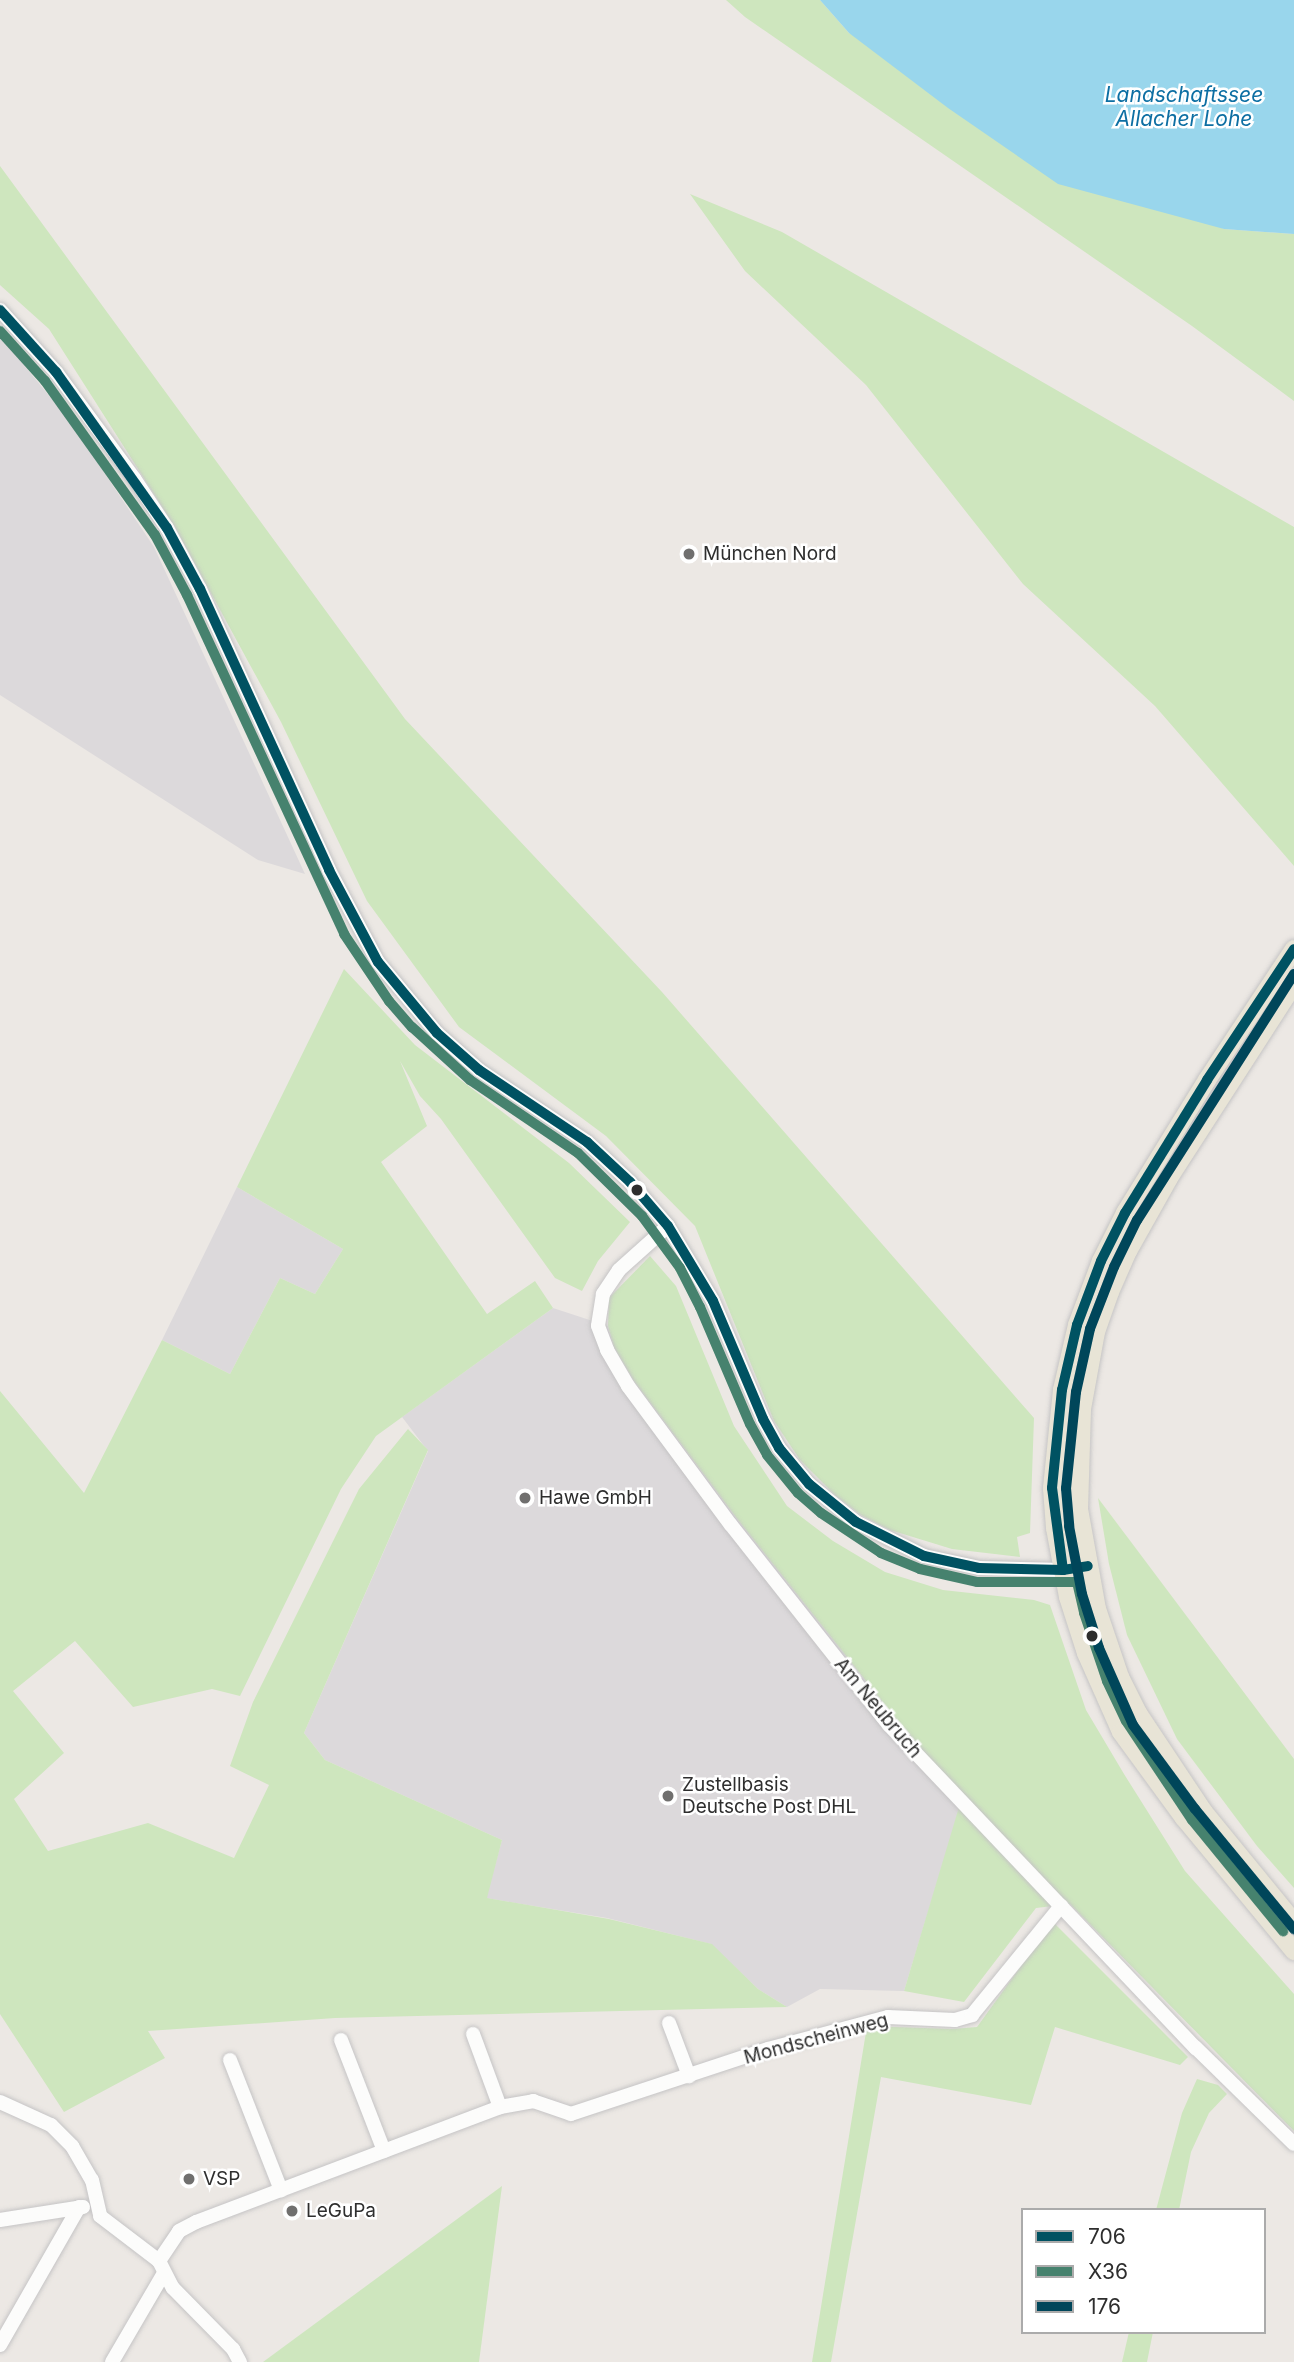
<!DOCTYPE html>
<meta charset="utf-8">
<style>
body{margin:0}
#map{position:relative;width:1294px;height:2362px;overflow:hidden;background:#ece8e4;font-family:Inter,sans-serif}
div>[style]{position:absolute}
.industrial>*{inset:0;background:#dcd9db}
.green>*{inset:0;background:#cee6be}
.water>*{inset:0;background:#99d6ec}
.roads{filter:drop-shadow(0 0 2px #c5c4c5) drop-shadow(0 0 2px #c5c4c5)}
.minor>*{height:14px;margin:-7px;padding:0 7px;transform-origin:7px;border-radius:7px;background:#fcfcfb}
.major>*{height:18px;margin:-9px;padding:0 9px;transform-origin:9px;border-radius:9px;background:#e8e4d6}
.bus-1>*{height:10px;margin:-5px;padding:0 5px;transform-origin:5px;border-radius:5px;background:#005262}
.bus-2>*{height:10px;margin:-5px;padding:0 5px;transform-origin:5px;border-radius:5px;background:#46826e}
.bus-3>*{height:10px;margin:-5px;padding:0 5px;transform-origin:5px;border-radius:5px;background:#00465a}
.dots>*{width:19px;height:19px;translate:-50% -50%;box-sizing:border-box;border:4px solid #fff;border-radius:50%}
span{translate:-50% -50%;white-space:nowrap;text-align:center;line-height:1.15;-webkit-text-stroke:5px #fff;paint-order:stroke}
.poi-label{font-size:19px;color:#2e2e2e}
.left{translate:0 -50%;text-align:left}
.street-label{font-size:19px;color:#2e2e2e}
.water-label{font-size:21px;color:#0d6fa3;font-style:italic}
.legend{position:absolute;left:1021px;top:2208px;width:245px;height:126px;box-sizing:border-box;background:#fff;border:2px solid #ababab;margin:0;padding:9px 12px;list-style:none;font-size:21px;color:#2e2e2e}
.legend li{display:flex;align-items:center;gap:14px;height:35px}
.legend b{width:35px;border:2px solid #ababab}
</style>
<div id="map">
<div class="industrial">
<i style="clip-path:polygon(0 336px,69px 420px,154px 547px,305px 874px,258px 860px,0 695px)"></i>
<i style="clip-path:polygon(237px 1187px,343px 1249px,315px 1294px,280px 1278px,230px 1374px,162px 1340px)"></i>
<i style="clip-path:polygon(553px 1308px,608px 1326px,614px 1347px,634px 1381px,738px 1520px,897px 1720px,963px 1797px,904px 1991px,820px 1989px,787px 2007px,758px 1989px,711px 1944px,607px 1918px,486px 1898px,502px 1840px,325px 1760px,304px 1733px,428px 1451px,402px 1417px)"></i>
</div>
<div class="green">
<i style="clip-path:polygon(726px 0,820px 0,849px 33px,1224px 229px,1294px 234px,1294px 401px,1192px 326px,745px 17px)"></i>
<i style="clip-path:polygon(0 166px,405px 719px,662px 992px,1034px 1418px,1030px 1533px,1017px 1537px,1020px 1557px,952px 1549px,890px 1530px,861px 1515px,835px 1495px,800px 1460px,774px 1421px,695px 1226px,606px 1136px,459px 1027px,367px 901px,281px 722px,175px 527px,49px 329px,0 285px)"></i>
<i style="clip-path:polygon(690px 194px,782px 232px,1294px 527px,1294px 866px,1155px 706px,1023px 584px,866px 385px,745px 271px)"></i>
<i style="clip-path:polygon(344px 969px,415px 1045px,569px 1163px,630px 1222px,598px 1261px,582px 1291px,555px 1278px,441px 1119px,420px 1096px,400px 1061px,427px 1126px,381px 1162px,487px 1314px,535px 1281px,553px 1308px,376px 1436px,341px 1489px,240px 1696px,212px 1689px,133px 1707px,75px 1641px,13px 1691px,64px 1753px,14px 1799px,48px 1851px,148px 1823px,234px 1858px,269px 1785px,230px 1766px,253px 1702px,359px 1489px,408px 1429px,428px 1450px,304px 1733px,325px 1760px,502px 1840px,487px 1898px,609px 1919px,712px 1944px,758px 1989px,787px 2007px,335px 2018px,148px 2031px,165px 2058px,64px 2112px,0 2014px,0 1391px,84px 1493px,162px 1340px,230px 1374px,280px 1278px,315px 1294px,343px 1249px,237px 1187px)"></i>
<i style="clip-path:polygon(650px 1256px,676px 1286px,734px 1426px,787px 1506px,833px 1541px,885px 1572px,943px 1590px,1034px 1600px,1050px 1605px,1086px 1710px,1124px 1774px,1185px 1871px,1294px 1994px,1294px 2131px,1070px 1904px,1036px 1908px,964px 2002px,904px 1991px,962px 1797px,897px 1720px,738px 1520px,634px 1381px,614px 1347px,608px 1326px,609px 1298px)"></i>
<i style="clip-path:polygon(1098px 1498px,1294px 1759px,1294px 1888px,1257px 1846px,1177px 1739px,1127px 1635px,1109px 1564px)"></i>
<i style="clip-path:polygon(1053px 1922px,1188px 2057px,1180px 2065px,1055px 2027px,1031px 2105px,881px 2077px,831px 2362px,812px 2362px,867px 2026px,952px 2029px,977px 2027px)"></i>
<i style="clip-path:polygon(1197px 2079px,1218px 2085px,1227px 2094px,1209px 2113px,1191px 2152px,1179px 2210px,1156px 2210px,1182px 2113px)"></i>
<i style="clip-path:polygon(502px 2186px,479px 2362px,263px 2362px)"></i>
<i style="clip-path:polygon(1129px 2332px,1153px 2332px,1147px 2362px,1122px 2362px)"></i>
</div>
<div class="water">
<i style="clip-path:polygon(820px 0,1294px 0,1294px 234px,1224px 229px,1058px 184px,948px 108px,849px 33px)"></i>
</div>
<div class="roads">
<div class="minor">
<i style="left:0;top:310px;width:84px;rotate:47.9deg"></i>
<i style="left:56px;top:372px;width:132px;rotate:53.7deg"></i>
<i style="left:134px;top:478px;width:60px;rotate:56.6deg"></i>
<i style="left:167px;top:528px;width:69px;rotate:61.6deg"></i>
<i style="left:200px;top:589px;width:309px;rotate:65.3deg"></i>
<i style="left:329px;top:870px;width:104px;rotate:62deg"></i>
<i style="left:378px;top:962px;width:92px;rotate:50.3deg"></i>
<i style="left:437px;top:1033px;width:56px;rotate:41.4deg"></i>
<i style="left:479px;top:1070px;width:130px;rotate:33.7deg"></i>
<i style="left:587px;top:1142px;width:59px;rotate:42.9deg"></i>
<i style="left:630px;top:1182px;width:58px;rotate:49.2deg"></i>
<i style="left:668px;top:1226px;width:87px;rotate:59deg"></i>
<i style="left:713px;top:1301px;width:128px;rotate:67deg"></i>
<i style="left:763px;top:1419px;width:33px;rotate:61deg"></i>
<i style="left:779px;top:1448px;width:47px;rotate:50.2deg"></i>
<i style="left:809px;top:1484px;width:60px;rotate:39deg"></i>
<i style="left:856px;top:1522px;width:76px;rotate:26.6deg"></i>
<i style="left:924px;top:1556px;width:56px;rotate:12.3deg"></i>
<i style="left:979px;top:1568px;width:84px;rotate:1.4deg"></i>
<i style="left:1063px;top:1570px;width:25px;rotate:-9deg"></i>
<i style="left:668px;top:1226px;width:66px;rotate:138.1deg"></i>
<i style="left:619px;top:1270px;width:29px;rotate:124deg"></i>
<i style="left:603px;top:1294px;width:32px;rotate:99deg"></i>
<i style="left:598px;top:1326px;width:26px;rotate:69deg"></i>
<i style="left:607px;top:1350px;width:42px;rotate:59.7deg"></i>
<i style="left:628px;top:1386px;width:173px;rotate:53.5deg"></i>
<i style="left:731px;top:1525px;width:255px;rotate:51.7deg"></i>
<i style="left:889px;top:1725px;width:446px;rotate:46.5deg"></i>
<i style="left:1196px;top:2048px;width:137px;rotate:44.4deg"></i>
<i style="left:669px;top:2023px;width:57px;rotate:69.3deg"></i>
<i style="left:473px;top:2034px;width:78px;rotate:69.7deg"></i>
<i style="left:341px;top:2040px;width:119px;rotate:68.8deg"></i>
<i style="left:230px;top:2060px;width:140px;rotate:68.6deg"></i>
<i style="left:0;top:2102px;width:56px;rotate:24.3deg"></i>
<i style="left:51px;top:2125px;width:30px;rotate:45deg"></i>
<i style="left:72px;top:2146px;width:39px;rotate:60deg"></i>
<i style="left:92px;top:2180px;width:37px;rotate:77deg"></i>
<i style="left:100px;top:2216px;width:74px;rotate:37.3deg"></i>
<i style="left:159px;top:2261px;width:30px;rotate:63deg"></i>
<i style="left:173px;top:2288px;width:86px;rotate:45.5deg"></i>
<i style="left:233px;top:2349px;width:15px;rotate:62deg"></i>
<i style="left:0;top:2220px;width:84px;rotate:-8.9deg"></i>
<i style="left:159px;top:2261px;width:36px;rotate:-56deg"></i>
<i style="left:179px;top:2231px;width:19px;rotate:-28deg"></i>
<i style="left:196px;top:2222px;width:325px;rotate:-20.7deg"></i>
<i style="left:500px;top:2107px;width:34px;rotate:-10deg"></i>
<i style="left:533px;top:2101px;width:40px;rotate:18.9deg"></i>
<i style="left:571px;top:2114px;width:207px;rotate:-18.3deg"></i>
<i style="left:768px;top:2049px;width:124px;rotate:-14.9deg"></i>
<i style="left:888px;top:2017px;width:67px;rotate:2.6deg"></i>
<i style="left:955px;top:2020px;width:18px;rotate:-16deg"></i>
<i style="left:972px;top:2015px;width:141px;rotate:-50.8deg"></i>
<i style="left:0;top:2345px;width:159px;rotate:-60.2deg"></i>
<i style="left:112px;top:2362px;width:103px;rotate:-59.7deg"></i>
</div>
<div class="major">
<i style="left:1294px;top:949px;width:157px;rotate:123.6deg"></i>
<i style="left:1207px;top:1080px;width:156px;rotate:121.7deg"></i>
<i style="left:1125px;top:1213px;width:54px;rotate:116.6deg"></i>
<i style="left:1101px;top:1261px;width:68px;rotate:110.6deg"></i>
<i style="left:1077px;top:1325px;width:67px;rotate:103deg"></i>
<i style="left:1062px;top:1390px;width:99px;rotate:95.8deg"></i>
<i style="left:1052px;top:1488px;width:40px;rotate:85.7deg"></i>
<i style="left:1055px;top:1528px;width:70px;rotate:79.3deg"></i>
<i style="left:1068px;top:1597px;width:59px;rotate:72.2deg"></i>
<i style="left:1086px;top:1653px;width:86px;rotate:66.1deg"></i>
<i style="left:1121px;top:1732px;width:107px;rotate:53.8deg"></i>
<i style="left:1184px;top:1818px;width:173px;rotate:50.4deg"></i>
<i style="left:1294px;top:984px;width:231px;rotate:122.8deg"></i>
<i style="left:1169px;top:1178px;width:84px;rotate:119.3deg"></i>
<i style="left:1128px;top:1251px;width:45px;rotate:113.7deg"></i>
<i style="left:1110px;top:1292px;width:42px;rotate:109.3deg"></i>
<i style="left:1096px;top:1332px;width:78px;rotate:100.3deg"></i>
<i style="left:1082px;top:1409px;width:100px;rotate:91.7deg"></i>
<i style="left:1079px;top:1509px;width:102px;rotate:79.8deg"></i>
<i style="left:1097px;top:1609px;width:72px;rotate:71.3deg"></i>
<i style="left:1120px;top:1677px;width:40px;rotate:63.4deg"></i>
<i style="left:1138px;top:1713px;width:118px;rotate:56.4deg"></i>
<i style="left:1203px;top:1811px;width:144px;rotate:50.7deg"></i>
</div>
</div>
<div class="bus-1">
<i style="left:0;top:310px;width:84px;rotate:47.9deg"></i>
<i style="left:56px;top:372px;width:191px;rotate:54.6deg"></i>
<i style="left:167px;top:528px;width:69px;rotate:61.6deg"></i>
<i style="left:200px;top:589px;width:309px;rotate:65.3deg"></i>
<i style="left:329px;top:870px;width:104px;rotate:62deg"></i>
<i style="left:378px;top:962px;width:92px;rotate:50.3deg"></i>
<i style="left:437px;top:1033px;width:56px;rotate:41.4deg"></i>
<i style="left:479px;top:1070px;width:130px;rotate:33.7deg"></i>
<i style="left:587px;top:1142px;width:59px;rotate:42.9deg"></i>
<i style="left:630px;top:1182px;width:58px;rotate:49.2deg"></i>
<i style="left:668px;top:1226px;width:87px;rotate:59deg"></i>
<i style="left:713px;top:1301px;width:128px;rotate:67deg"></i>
<i style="left:763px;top:1419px;width:33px;rotate:61deg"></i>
<i style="left:779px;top:1448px;width:47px;rotate:50.2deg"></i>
<i style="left:809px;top:1484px;width:60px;rotate:39deg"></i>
<i style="left:856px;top:1522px;width:76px;rotate:26.6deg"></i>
<i style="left:924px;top:1556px;width:56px;rotate:12.3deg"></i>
<i style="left:979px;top:1568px;width:84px;rotate:1.4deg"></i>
<i style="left:1063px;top:1570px;width:25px;rotate:-9deg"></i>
<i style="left:1063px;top:1570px;width:83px;rotate:-97.6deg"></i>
<i style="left:1052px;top:1488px;width:99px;rotate:-84.2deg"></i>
<i style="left:1062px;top:1390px;width:67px;rotate:-77deg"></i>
<i style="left:1077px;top:1325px;width:68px;rotate:-69.4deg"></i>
<i style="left:1101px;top:1261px;width:54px;rotate:-63.4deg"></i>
<i style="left:1125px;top:1213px;width:156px;rotate:-58.3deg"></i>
<i style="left:1207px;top:1080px;width:157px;rotate:-56.4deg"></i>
</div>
<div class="bus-2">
<i style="left:0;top:331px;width:67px;rotate:48deg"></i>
<i style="left:45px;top:381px;width:189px;rotate:54.5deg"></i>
<i style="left:155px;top:535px;width:68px;rotate:61.9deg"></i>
<i style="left:187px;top:595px;width:374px;rotate:65.1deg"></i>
<i style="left:344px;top:934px;width:81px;rotate:56.1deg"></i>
<i style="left:389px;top:1001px;width:35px;rotate:49deg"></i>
<i style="left:412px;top:1027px;width:79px;rotate:42.4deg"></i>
<i style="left:470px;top:1080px;width:130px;rotate:34.1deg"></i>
<i style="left:578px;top:1153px;width:90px;rotate:44.5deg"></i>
<i style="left:642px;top:1216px;width:64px;rotate:53.8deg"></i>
<i style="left:680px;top:1268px;width:44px;rotate:62.9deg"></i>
<i style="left:700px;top:1307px;width:127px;rotate:66.9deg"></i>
<i style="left:750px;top:1424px;width:35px;rotate:61deg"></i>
<i style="left:767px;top:1455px;width:49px;rotate:50.8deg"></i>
<i style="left:798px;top:1493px;width:30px;rotate:41deg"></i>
<i style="left:821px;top:1513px;width:72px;rotate:33.7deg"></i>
<i style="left:881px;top:1553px;width:42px;rotate:22.3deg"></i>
<i style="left:920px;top:1569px;width:58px;rotate:12.8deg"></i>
<i style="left:977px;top:1582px;width:100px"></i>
<i style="left:1077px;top:1582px;width:32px;rotate:77deg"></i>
<i style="left:1084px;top:1613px;width:72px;rotate:71.3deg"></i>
<i style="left:1107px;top:1681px;width:44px;rotate:64.6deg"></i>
<i style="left:1126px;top:1721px;width:119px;rotate:56.3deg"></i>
<i style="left:1192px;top:1820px;width:144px;rotate:50.7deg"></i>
</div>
<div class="bus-3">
<i style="left:1294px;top:974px;width:292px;rotate:122.5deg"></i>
<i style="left:1137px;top:1220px;width:52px;rotate:116.1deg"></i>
<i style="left:1114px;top:1267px;width:66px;rotate:111.2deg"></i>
<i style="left:1090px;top:1329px;width:65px;rotate:102.5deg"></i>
<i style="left:1076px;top:1392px;width:97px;rotate:95.9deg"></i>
<i style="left:1066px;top:1488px;width:38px;rotate:85deg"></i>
<i style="left:1069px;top:1526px;width:69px;rotate:79.2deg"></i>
<i style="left:1082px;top:1594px;width:57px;rotate:72.5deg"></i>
<i style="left:1099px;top:1648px;width:84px;rotate:66.2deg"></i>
<i style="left:1133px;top:1725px;width:104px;rotate:53.6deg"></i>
<i style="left:1195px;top:1809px;width:156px;rotate:50.5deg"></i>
</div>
<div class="dots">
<i style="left:689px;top:554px;background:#706f6e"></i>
<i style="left:637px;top:1190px;background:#2e2e2e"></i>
<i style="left:525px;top:1498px;background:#706f6e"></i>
<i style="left:1092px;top:1636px;background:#2e2e2e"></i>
<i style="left:668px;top:1796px;background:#706f6e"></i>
<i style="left:189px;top:2179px;background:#706f6e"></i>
<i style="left:292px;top:2211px;background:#706f6e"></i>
</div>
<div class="poi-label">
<span class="left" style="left:703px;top:554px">München Nord</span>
<span class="left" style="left:539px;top:1498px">Hawe GmbH</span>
<span class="left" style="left:682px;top:1796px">Zustellbasis<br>Deutsche Post DHL</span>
<span class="left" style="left:203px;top:2179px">VSP</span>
<span class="left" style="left:306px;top:2211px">LeGuPa</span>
</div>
<div class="street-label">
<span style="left:878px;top:1708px;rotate:50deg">Am Neubruch</span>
<span style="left:816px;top:2039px;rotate:-15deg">Mondscheinweg</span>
</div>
<div class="water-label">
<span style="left:1184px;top:107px">Landschaftssee<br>Allacher Lohe</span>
</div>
<ul class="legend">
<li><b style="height:9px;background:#005262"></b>706</li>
<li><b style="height:9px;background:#46826e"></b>X36</li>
<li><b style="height:9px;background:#00465a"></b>176</li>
</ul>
</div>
